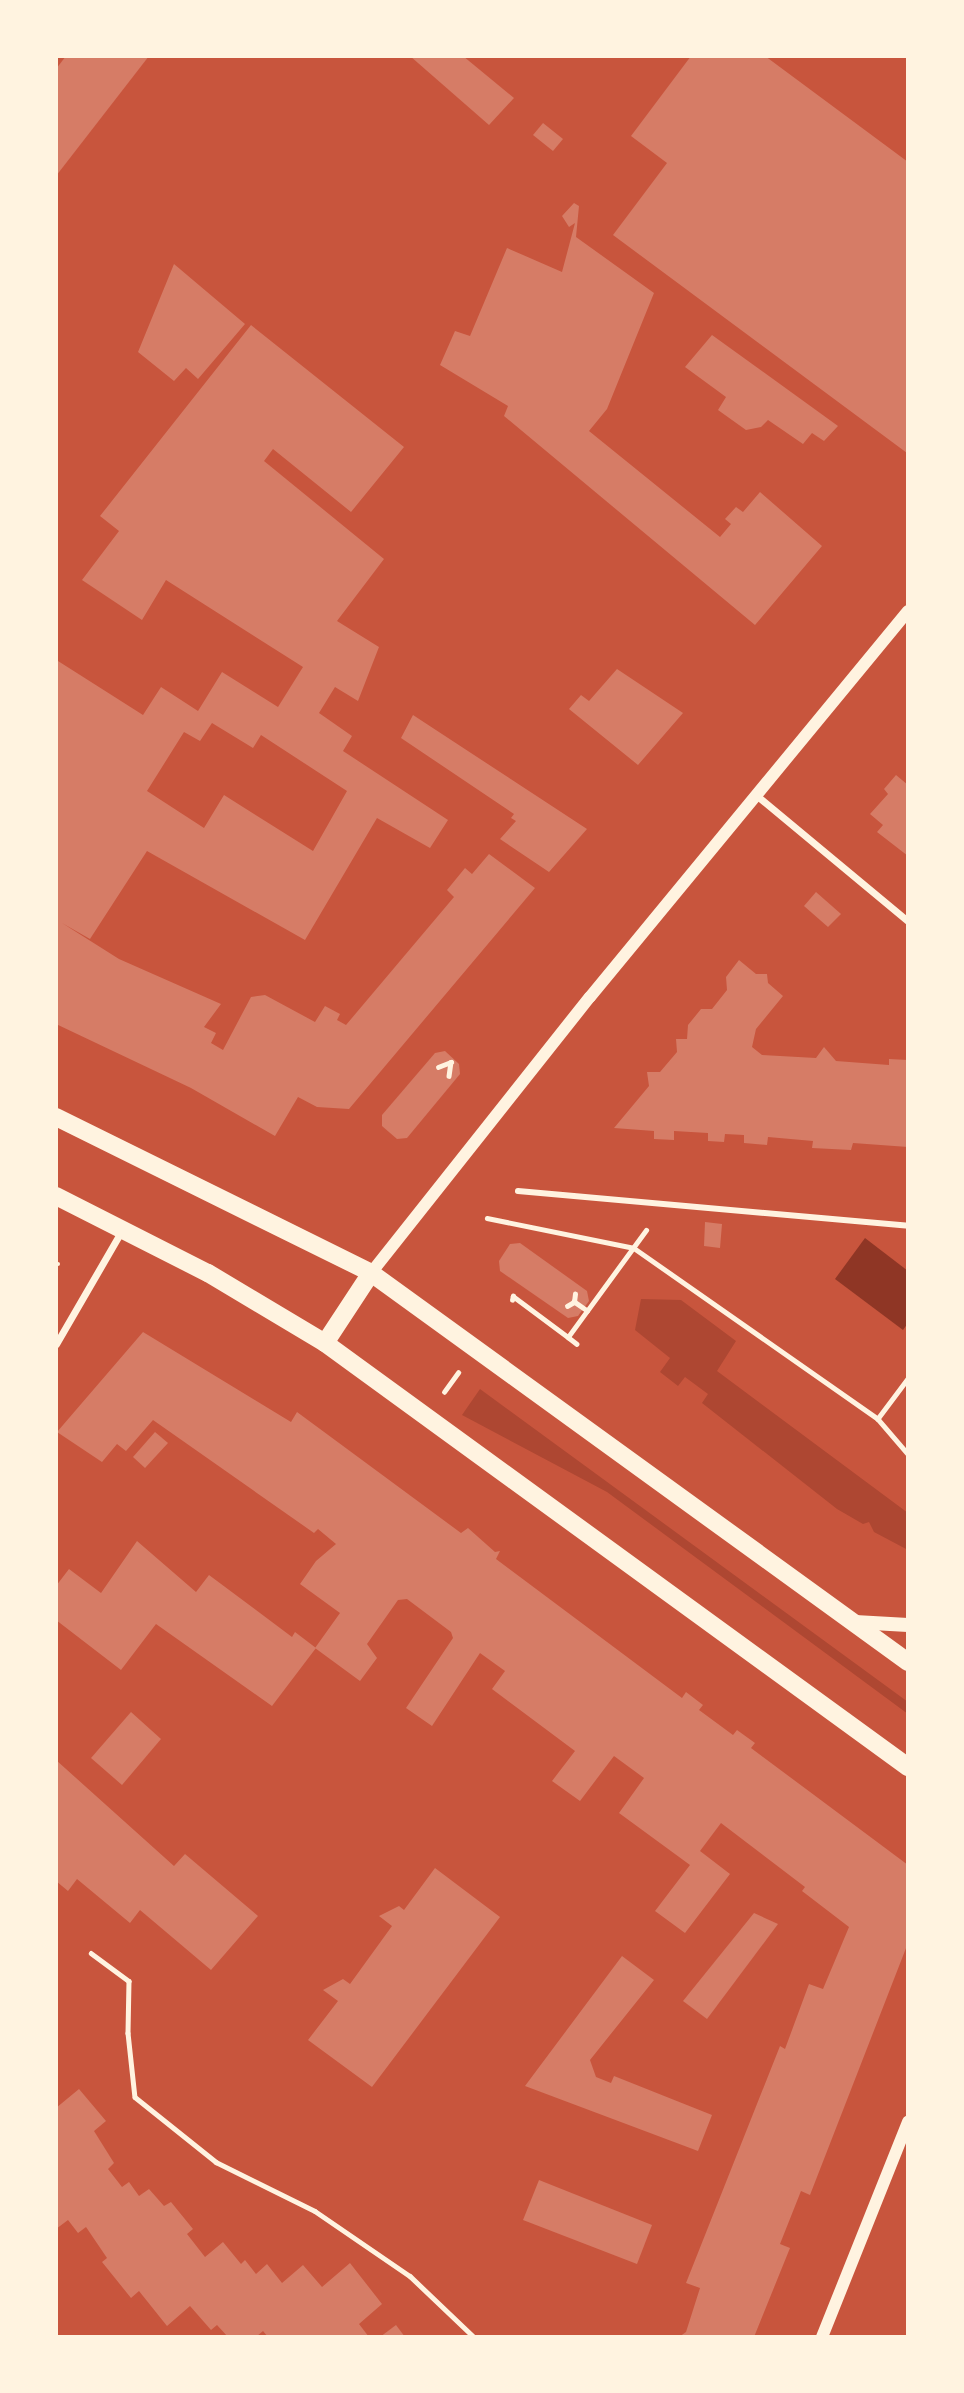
<!DOCTYPE html>
<style>
body{margin:0}
#map{position:relative;width:964px;height:2393px;overflow:hidden;background:#c8553d;font-family:"Titillium Web",sans-serif}
div>[style]{position:absolute}
.green>*{inset:0;background:#ae4732}
.water>*{inset:0;background:#8f3625}
.building>*{inset:0;background:#d67c66}
.path>*{height:4.5px;margin:-2.25px;padding:0 2.25px;transform-origin:2.25px;border-radius:2.25px;background:#fff3e0}
.pedestrian>*{height:6px;margin:-3px;padding:0 3px;transform-origin:3px;border-radius:3px;background:#fff3e0}
.minor>*{height:7px;margin:-3.5px;padding:0 3.5px;transform-origin:3.5px;border-radius:3.5px;background:#fff3e0}
.tertiary>*{height:12px;margin:-6px;padding:0 6px;transform-origin:6px;border-radius:6px;background:#fff3e0}
.secondary>*{height:14px;margin:-7px;padding:0 7px;transform-origin:7px;border-radius:7px;background:#fff3e0}
.primary>*{height:18px;margin:-9px;padding:0 9px;transform-origin:9px;border-radius:9px;background:#fff3e0}
span{translate:-50% -50%;white-space:nowrap;text-align:center;line-height:1.15;-webkit-text-stroke:7px #fff3e0;paint-order:stroke}
.frame{position:absolute;inset:0;border:58px solid #fff3e0;pointer-events:none}
</style>
<div id="map">
<div class="green">
<i style="clip-path:polygon(641px 1299px,681px 1300px,736px 1341px,717px 1371px,908px 1513px,908px 1550px,874px 1532px,869px 1522px,863px 1524px,837px 1509px,702px 1403px,708px 1394px,685px 1377px,678px 1386px,660px 1372px,670px 1358px,635px 1330px)"></i>
<i style="clip-path:polygon(480px 1389px,908px 1702px,908px 1714px,607px 1492px,462px 1415px)"></i>
</div>
<div class="water">
<i style="clip-path:polygon(865px 1238px,908px 1271px,908px 1323px,903px 1330px,835px 1279px)"></i>
</div>
<div class="building">
<i style="clip-path:polygon(66px 56px,149px 56px,56px 176px,56px 69px)"></i>
<i style="clip-path:polygon(410px 56px,463px 56px,514px 98px,489px 125px)"></i>
<i style="clip-path:polygon(691px 56px,765px 56px,908px 162px,907px 453px,613px 235px,667px 163px,631px 136px)"></i>
<i style="clip-path:polygon(543px 123px,563px 139px,553px 151px,533px 135px)"></i>
<i style="clip-path:polygon(574px 203px,579px 206px,576px 237px,654px 293px,607px 409px,589px 431px,720px 537px,731px 524px,725px 519px,736px 507px,743px 512px,760px 492px,822px 546px,755px 625px,504px 416px,508px 406px,440px 365px,455px 331px,470px 336px,507px 248px,562px 272px,575px 223px,569px 227px,562px 216px)"></i>
<i style="clip-path:polygon(174px 264px,245px 324px,198px 379px,186px 368px,174px 381px,138px 352px)"></i>
<i style="clip-path:polygon(evenodd,251px 325px,404px 447px,351px 512px,273px 449px,264px 461px,384px 559px,337px 621px,379px 647px,358px 701px,335px 687px,319px 713px,352px 736px,343px 751px,448px 820px,430px 848px,377px 818px,305px 940px,147px 851px,90px 939px,62px 923px,119px 959px,221px 1004px,204px 1027px,216px 1033px,211px 1043px,223px 1050px,251px 997px,265px 995px,315px 1022px,325px 1006px,340px 1014px,337px 1020px,346px 1025px,454px 897px,447px 890px,465px 868px,472px 874px,489px 854px,535px 888px,349px 1109px,317px 1107px,298px 1097px,275px 1136px,191px 1088px,56px 1024px,58px 661px,143px 715px,161px 687px,198px 711px,222px 672px,278px 707px,303px 667px,166px 580px,142px 620px,82px 580px,119px 531px,100px 516px,251px 325px,212px 723px,253px 748px,261px 735px,347px 791px,313px 851px,224px 795px,204px 828px,147px 791px,184px 732px,200px 741px,212px 723px)"></i>
<i style="clip-path:polygon(712px 335px,791px 392px,838px 426px,824px 441px,812px 433px,803px 444px,768px 420px,761px 427px,746px 430px,718px 410px,726px 397px,685px 367px)"></i>
<i style="clip-path:polygon(617px 669px,683px 713px,638px 765px,569px 709px,581px 695px,589px 701px)"></i>
<i style="clip-path:polygon(413px 715px,587px 829px,549px 872px,500px 839px,516px 821px,511px 818px,514px 814px,401px 738px)"></i>
<i style="clip-path:polygon(896px 775px,908px 785px,908px 856px,877px 832px,883px 825px,870px 814px,888px 794px,884px 789px)"></i>
<i style="clip-path:polygon(816px 892px,841px 914px,828px 927px,804px 906px)"></i>
<i style="clip-path:polygon(739px 960px,756px 974px,767px 974px,768px 983px,783px 996px,756px 1029px,752px 1047px,762px 1055px,816px 1058px,824px 1047px,836px 1061px,889px 1065px,889px 1059px,908px 1060px,908px 1147px,853px 1143px,851px 1150px,812px 1148px,813px 1141px,768px 1137px,767px 1145px,744px 1143px,744px 1135px,725px 1134px,724px 1142px,708px 1141px,708px 1133px,674px 1131px,674px 1140px,654px 1139px,654px 1131px,614px 1128px,649px 1086px,647px 1072px,660px 1072px,677px 1052px,676px 1039px,687px 1039px,688px 1025px,701px 1009px,712px 1009px,727px 990px,726px 977px)"></i>
<i style="clip-path:polygon(445px 1051px,459px 1064px,460px 1074px,407px 1138px,397px 1139px,382px 1126px,382px 1115px,435px 1053px)"></i>
<i style="clip-path:polygon(705px 1222px,722px 1224px,720px 1248px,704px 1246px)"></i>
<i style="clip-path:polygon(520px 1243px,587px 1291px,589px 1301px,578px 1316px,568px 1318px,500px 1271px,499px 1261px,510px 1244px)"></i>
<i style="clip-path:polygon(143px 1332px,291px 1422px,297px 1412px,461px 1533px,468px 1528px,495px 1552px,500px 1551px,496px 1559px,682px 1698px,686px 1692px,703px 1705px,699px 1710px,733px 1735px,737px 1730px,755px 1743px,751px 1748px,908px 1865px,908px 1943px,810px 2195px,801px 2191px,780px 2244px,790px 2248px,754px 2337px,679px 2337px,686px 2332px,700px 2288px,686px 2283px,780px 2046px,785px 2049px,809px 1984px,823px 1989px,849px 1927px,802px 1891px,805px 1887px,721px 1823px,700px 1851px,730px 1874px,685px 1933px,655px 1911px,690px 1865px,619px 1813px,644px 1778px,614px 1756px,580px 1801px,552px 1781px,575px 1751px,492px 1689px,505px 1671px,480px 1653px,432px 1726px,406px 1708px,453px 1638px,451px 1632px,407px 1599px,398px 1600px,367px 1644px,377px 1658px,360px 1681px,315px 1648px,340px 1613px,300px 1584px,316px 1561px,336px 1544px,318px 1529px,314px 1533px,153px 1420px,126px 1451px,117px 1444px,102px 1462px,57px 1432px)"></i>
<i style="clip-path:polygon(155px 1432px,168px 1443px,145px 1468px,133px 1457px)"></i>
<i style="clip-path:polygon(137px 1541px,196px 1592px,209px 1575px,292px 1637px,295px 1632px,316px 1648px,272px 1706px,156px 1624px,121px 1670px,56px 1620px,56px 1586px,69px 1569px,101px 1593px)"></i>
<i style="clip-path:polygon(131px 1712px,161px 1739px,122px 1785px,91px 1758px)"></i>
<i style="clip-path:polygon(56px 1760px,174px 1866px,185px 1854px,258px 1916px,211px 1970px,140px 1910px,130px 1923px,77px 1879px,68px 1891px,56px 1881px)"></i>
<i style="clip-path:polygon(435px 1868px,500px 1917px,372px 2087px,308px 2040px,338px 2001px,323px 1990px,343px 1979px,350px 1984px,392px 1926px,379px 1916px,399px 1906px,404px 1910px)"></i>
<i style="clip-path:polygon(754px 1913px,778px 1924px,707px 2019px,683px 2001px)"></i>
<i style="clip-path:polygon(622px 1956px,654px 1980px,590px 2060px,596px 2077px,611px 2083px,614px 2076px,712px 2115px,698px 2151px,525px 2086px)"></i>
<i style="clip-path:polygon(79px 2089px,106px 2121px,94px 2131px,114px 2163px,108px 2169px,122px 2187px,129px 2182px,139px 2196px,149px 2189px,164px 2206px,171px 2202px,193px 2229px,187px 2234px,205px 2257px,223px 2242px,241px 2264px,245px 2260px,256px 2274px,267px 2264px,282px 2283px,303px 2265px,322px 2287px,350px 2263px,382px 2304px,359px 2324px,369px 2337px,268px 2337px,263px 2331px,256px 2337px,228px 2337px,217px 2325px,211px 2330px,190px 2306px,167px 2326px,139px 2291px,131px 2298px,102px 2262px,107px 2258px,86px 2227px,78px 2233px,68px 2220px,56px 2229px,56px 2108px)"></i>
<i style="clip-path:polygon(539px 2180px,652px 2225px,637px 2264px,523px 2220px)"></i>
<i style="clip-path:polygon(396px 2325px,405px 2337px,380px 2337px)"></i>
</div>
<div class="path">
<i style="left:438px;top:1067px;width:14px;rotate:-21deg"></i>
<i style="left:451px;top:1062px;width:14px;rotate:98deg"></i>
<i style="left:487px;top:1218px;width:150px;rotate:11.5deg"></i>
<i style="left:634px;top:1248px;width:298px;rotate:35deg"></i>
<i style="left:56px;top:1264px;width:2px"></i>
<i style="left:512px;top:1300px;width:4px;rotate:-76deg"></i>
<i style="left:513px;top:1296px;width:69px;rotate:36.7deg"></i>
<i style="left:568px;top:1337px;width:32px;rotate:-54deg"></i>
<i style="left:587px;top:1311px;width:16px;rotate:-145deg"></i>
<i style="left:567px;top:1306px;width:8px;rotate:-30deg"></i>
<i style="left:574px;top:1302px;width:8px;rotate:-83deg"></i>
<i style="left:587px;top:1311px;width:100px;rotate:-53.9deg"></i>
<i style="left:568px;top:1337px;width:11px;rotate:38deg"></i>
<i style="left:908px;top:1379px;width:50px;rotate:126.9deg"></i>
<i style="left:878px;top:1419px;width:46px;rotate:49.4deg"></i>
<i style="left:444px;top:1392px;width:24px;rotate:-54deg"></i>
<i style="left:91px;top:1953px;width:47px;rotate:36.4deg"></i>
<i style="left:129px;top:1981px;width:52px;rotate:91.1deg"></i>
<i style="left:128px;top:2033px;width:64px;rotate:83.8deg"></i>
<i style="left:135px;top:2097px;width:104px;rotate:38.7deg"></i>
<i style="left:216px;top:2162px;width:110px;rotate:26.3deg"></i>
<i style="left:315px;top:2211px;width:115px;rotate:34.4deg"></i>
<i style="left:410px;top:2276px;width:88px;rotate:43.6deg"></i>
</div>
<div class="pedestrian">
<i style="left:518px;top:1191px;width:392px;rotate:5.1deg"></i>
</div>
<div class="minor">
<i style="left:756px;top:795px;width:197px;rotate:39.7deg"></i>
<i style="left:56px;top:1344px;width:132px;rotate:-59.9deg"></i>
</div>
<div class="tertiary">
<i style="left:371px;top:1273px;width:352px;rotate:-51.6deg"></i>
<i style="left:590px;top:997px;width:500px;rotate:-50.52deg"></i>
<i style="left:822px;top:2337px;width:232px;rotate:-68.2deg"></i>
</div>
<div class="secondary">
<i style="left:855px;top:1622px;width:53px;rotate:3.2deg"></i>
</div>
<div class="primary">
<i style="left:56px;top:1117px;width:352px;rotate:26.3deg"></i>
<i style="left:371px;top:1273px;width:663px;rotate:35.92deg"></i>
<i style="left:56px;top:1196px;width:170px;rotate:26.9deg"></i>
<i style="left:208px;top:1273px;width:136px;rotate:30.9deg"></i>
<i style="left:325px;top:1343px;width:721px;rotate:36.03deg"></i>
<i style="left:325px;top:1343px;width:84px;rotate:-56.7deg"></i>
</div>
<div class="frame"></div>
</div>
